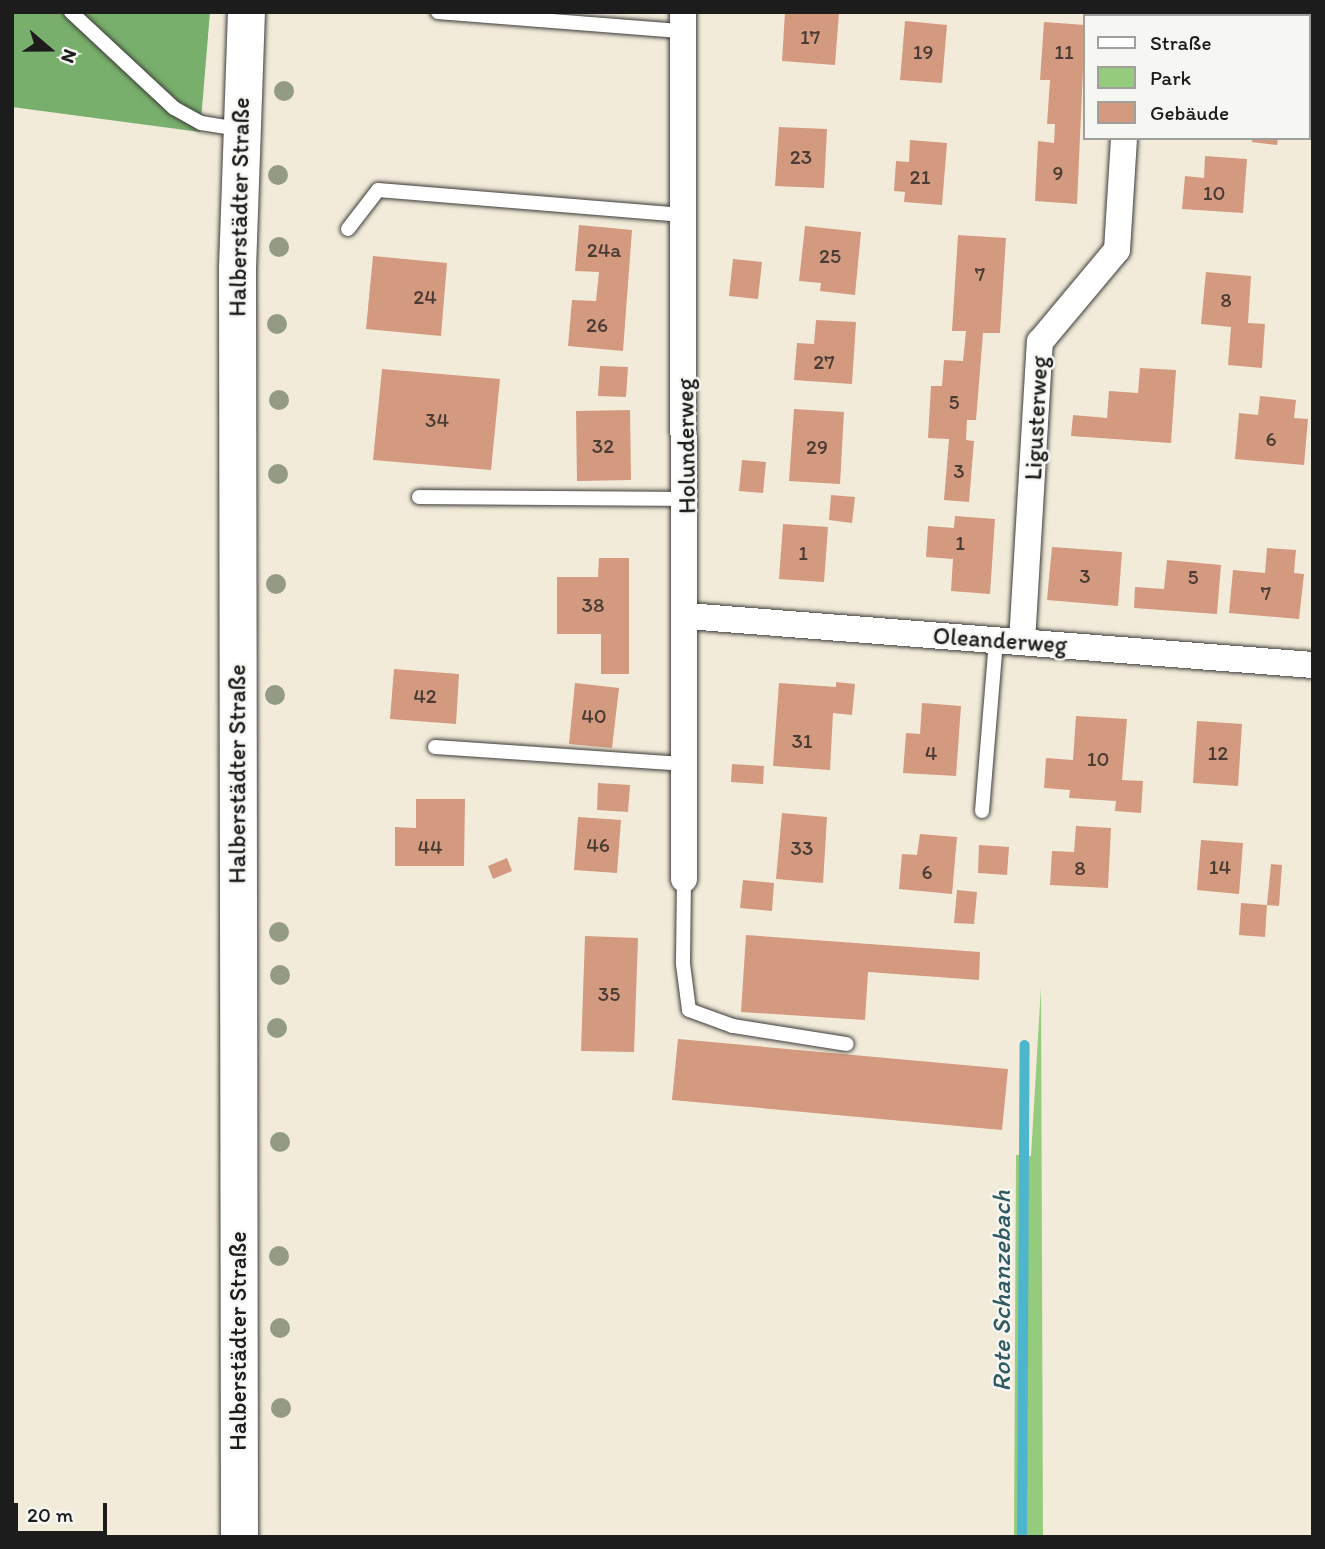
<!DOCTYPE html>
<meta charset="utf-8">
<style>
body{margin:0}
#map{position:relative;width:1325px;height:1549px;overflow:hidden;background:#f2ebda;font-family:Itim,sans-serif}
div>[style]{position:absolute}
.green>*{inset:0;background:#95cb7c}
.forest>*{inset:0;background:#78af6c}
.stream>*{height:10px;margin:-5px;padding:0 5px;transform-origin:5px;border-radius:5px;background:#4eb6cc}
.building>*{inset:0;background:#d49a7f}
.roads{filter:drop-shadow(0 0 2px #3c3b38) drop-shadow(0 0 2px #3c3b38)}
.service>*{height:14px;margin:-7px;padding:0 7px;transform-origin:7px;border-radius:7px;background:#fff}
.minor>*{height:26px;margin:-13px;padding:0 13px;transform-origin:13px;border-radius:13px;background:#fff}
.secondary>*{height:37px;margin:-18.5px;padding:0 18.5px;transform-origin:18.5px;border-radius:18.5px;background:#fff}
.trees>*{width:20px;height:20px;margin:-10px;border-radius:50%;background:#939b84}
span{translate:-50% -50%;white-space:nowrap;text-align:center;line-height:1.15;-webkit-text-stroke:5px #f6f6f2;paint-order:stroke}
.number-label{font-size:21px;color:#4a3c35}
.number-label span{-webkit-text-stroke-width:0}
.street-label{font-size:24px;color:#1c1c1c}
.water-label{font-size:26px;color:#305a62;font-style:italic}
.frame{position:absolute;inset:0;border:14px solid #1c1c1c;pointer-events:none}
.legend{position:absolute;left:1083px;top:14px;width:228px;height:126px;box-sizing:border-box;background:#f6f6f2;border:2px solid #9f9f9c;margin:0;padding:9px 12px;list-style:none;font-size:21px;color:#1c1c1c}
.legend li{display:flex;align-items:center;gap:14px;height:35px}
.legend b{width:35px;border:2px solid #9f9f9c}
.north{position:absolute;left:14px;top:14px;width:70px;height:70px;-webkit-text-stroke:5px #f6f6f2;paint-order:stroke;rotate:110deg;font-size:19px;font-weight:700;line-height:28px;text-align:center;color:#1c1c1c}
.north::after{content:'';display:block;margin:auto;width:24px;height:32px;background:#1c1c1c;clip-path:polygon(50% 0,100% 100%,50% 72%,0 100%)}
.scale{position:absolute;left:14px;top:1503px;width:93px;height:32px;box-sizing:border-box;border:4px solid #1c1c1c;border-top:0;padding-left:9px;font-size:21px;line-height:24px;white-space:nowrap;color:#1c1c1c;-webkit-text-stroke:5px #f6f6f2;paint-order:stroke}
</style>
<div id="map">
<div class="green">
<i style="clip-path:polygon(1041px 987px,1043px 1537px,1014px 1537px,1016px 1155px,1031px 1156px)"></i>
</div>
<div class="forest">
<i style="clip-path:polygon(12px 12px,210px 12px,200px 132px,12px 107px)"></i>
</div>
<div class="stream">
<i style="left:1022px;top:1537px;width:492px;rotate:-89.7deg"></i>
</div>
<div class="building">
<i style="clip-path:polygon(785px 12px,839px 12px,835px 65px,782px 61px)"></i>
<i style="clip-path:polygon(905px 21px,947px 25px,942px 83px,900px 80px)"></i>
<i style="clip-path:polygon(1044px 22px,1085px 25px,1077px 204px,1035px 201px,1038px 141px,1054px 143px,1055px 124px,1047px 124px,1050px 80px,1040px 80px)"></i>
<i style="clip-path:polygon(779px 127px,827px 129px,824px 188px,775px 186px)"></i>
<i style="clip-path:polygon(1253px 138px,1278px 138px,1277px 145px,1252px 142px)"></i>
<i style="clip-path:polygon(910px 140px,947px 143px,942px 205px,904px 202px,905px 192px,894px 191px,896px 161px,909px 162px)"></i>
<i style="clip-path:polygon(1205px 156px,1247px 159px,1243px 213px,1182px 209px,1185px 176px,1204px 178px)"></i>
<i style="clip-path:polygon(579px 225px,632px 230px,623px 351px,568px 346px,572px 300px,596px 301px,599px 272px,575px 271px)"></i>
<i style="clip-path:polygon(805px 226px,861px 232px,855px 295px,820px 291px,821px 283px,799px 281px)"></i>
<i style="clip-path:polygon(958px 235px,1006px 238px,1000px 333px,983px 333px,976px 420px,967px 420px,966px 440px,974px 441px,969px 502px,944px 500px,949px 439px,928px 438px,931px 386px,942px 386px,944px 360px,963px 361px,966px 331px,952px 331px)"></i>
<i style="clip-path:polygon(373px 256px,447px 263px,441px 336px,366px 329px)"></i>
<i style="clip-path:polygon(733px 259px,762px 262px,758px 299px,729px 296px)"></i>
<i style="clip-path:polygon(1206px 272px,1251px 276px,1248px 323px,1265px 324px,1262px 368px,1228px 365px,1231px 327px,1201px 324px)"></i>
<i style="clip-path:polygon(816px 320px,856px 322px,852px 384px,794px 380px,797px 343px,814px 344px)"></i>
<i style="clip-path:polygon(600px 366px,628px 367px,626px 397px,598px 396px)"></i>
<i style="clip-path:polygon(1140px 368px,1176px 370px,1171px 443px,1071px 436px,1073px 415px,1107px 418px,1109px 391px,1138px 393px)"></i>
<i style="clip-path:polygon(382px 369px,500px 379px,491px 470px,373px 460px)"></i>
<i style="clip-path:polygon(1260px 396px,1296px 400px,1294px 418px,1308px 419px,1304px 465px,1235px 459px,1239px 413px,1258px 415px)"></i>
<i style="clip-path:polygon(794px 409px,844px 412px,840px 484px,789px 481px)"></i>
<i style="clip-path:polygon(630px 410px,631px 480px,577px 481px,576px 411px)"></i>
<i style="clip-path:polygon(742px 460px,766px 462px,763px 493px,739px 491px)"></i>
<i style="clip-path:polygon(831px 495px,855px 497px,852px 523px,829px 520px)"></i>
<i style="clip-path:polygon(955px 516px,995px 519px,990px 594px,951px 591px,953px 559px,926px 557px,928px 526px,954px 528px)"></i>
<i style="clip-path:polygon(783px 524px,828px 527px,824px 582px,779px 579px)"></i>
<i style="clip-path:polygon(1052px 547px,1122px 552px,1118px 606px,1047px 600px)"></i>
<i style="clip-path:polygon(1267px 548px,1296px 550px,1294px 573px,1304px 574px,1299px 619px,1229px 613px,1233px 570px,1265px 573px)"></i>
<i style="clip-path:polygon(599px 558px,629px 558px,629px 674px,601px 674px,601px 634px,557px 634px,557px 577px,598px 577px)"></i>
<i style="clip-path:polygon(1167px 560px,1221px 565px,1217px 614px,1134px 608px,1135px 587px,1164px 589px)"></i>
<i style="clip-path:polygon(394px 669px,459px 674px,456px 724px,390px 719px)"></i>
<i style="clip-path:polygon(836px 682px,855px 684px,852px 715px,833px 713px,830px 770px,773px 766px,779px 683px,836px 687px)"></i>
<i style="clip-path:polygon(575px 683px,619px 688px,612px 748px,569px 744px)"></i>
<i style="clip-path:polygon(922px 703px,961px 706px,956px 776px,903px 773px,906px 733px,920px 734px)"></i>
<i style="clip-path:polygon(1076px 716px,1127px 719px,1122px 780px,1143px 781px,1141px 813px,1115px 811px,1116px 801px,1069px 798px,1070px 790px,1044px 788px,1046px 758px,1073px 760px)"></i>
<i style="clip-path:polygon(1197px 721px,1242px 724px,1238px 786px,1193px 783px)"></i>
<i style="clip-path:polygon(732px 764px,764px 766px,763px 784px,731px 782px)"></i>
<i style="clip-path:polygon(598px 783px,630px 785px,628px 812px,597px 810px)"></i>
<i style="clip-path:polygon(416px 799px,465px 799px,464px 866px,395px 866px,395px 827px,416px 828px)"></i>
<i style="clip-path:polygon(782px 813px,827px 817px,823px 883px,776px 879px)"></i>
<i style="clip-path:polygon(578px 817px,621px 820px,617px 873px,574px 870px)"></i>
<i style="clip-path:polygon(1076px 826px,1111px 828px,1108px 888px,1050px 885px,1052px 851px,1074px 852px)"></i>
<i style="clip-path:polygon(920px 834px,957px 837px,952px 894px,899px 889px,902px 854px,917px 855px)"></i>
<i style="clip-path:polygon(1201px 840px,1243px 843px,1239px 894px,1197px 890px)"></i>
<i style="clip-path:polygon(979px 845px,1009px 847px,1007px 875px,978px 873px)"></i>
<i style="clip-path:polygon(507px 858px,512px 871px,493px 879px,488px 866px)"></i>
<i style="clip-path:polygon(1271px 864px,1282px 865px,1279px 906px,1267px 905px)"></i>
<i style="clip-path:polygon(743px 880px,774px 883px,772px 911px,740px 908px)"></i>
<i style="clip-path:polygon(957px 890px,977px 892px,974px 924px,954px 923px)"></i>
<i style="clip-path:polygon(1241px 903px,1267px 905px,1265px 937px,1239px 935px)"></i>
<i style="clip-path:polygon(746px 935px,980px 952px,979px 980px,868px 972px,865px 1020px,741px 1012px)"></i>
<i style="clip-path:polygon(585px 936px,638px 938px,634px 1052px,581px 1051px)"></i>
<i style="clip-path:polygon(678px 1039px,1008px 1069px,1002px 1130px,672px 1100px)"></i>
</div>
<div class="roads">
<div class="service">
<i style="left:71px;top:12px;width:141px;rotate:43deg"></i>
<i style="left:174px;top:108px;width:31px;rotate:29deg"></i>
<i style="left:201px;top:123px;width:39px;rotate:9deg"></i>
<i style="left:438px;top:12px;width:245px;rotate:4.5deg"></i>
<i style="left:348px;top:229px;width:49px;rotate:-52.4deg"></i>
<i style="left:378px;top:190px;width:306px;rotate:4.7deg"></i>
<i style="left:419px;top:497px;width:267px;rotate:0.4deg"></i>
<i style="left:435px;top:747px;width:252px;rotate:3.9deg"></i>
<i style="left:982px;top:811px;width:172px;rotate:-85.3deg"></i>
<i style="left:684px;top:879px;width:85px;rotate:90.7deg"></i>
<i style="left:683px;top:964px;width:46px;rotate:82.6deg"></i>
<i style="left:689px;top:1010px;width:47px;rotate:20deg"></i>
<i style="left:733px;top:1026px;width:115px;rotate:9deg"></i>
</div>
<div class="minor">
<i style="left:683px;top:12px;width:867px;rotate:89.93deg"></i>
<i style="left:1131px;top:16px;width:4px;rotate:-90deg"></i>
<i style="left:687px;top:616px;width:628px;rotate:4.48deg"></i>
<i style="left:1022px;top:642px;width:301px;rotate:-86.6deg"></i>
<i style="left:1040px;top:342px;width:120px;rotate:-50.1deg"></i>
<i style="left:1117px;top:250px;width:112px;rotate:-86.4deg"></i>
</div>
<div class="secondary">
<i style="left:239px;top:1537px;width:1269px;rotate:-90.09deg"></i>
<i style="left:237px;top:268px;width:256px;rotate:-88deg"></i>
</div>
</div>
<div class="trees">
<i style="left:284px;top:91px"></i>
<i style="left:278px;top:175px"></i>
<i style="left:279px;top:247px"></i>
<i style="left:277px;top:324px"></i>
<i style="left:279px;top:400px"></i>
<i style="left:278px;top:474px"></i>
<i style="left:276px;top:584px"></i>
<i style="left:275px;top:695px"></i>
<i style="left:279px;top:932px"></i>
<i style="left:280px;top:975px"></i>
<i style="left:277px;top:1028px"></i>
<i style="left:280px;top:1142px"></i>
<i style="left:279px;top:1256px"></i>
<i style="left:280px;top:1328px"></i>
<i style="left:281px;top:1408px"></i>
</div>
<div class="number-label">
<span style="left:810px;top:37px">17</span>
<span style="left:923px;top:52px">19</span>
<span style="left:1064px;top:52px">11</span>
<span style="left:801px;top:157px">23</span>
<span style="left:1058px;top:173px">9</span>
<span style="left:920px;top:177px">21</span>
<span style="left:1214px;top:193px">10</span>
<span style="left:604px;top:250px">24a</span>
<span style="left:830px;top:256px">25</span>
<span style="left:980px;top:274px">7</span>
<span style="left:425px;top:297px">24</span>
<span style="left:1226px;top:300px">8</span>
<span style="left:597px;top:325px">26</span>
<span style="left:824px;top:362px">27</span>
<span style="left:954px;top:402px">5</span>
<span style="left:437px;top:420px">34</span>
<span style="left:1271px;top:439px">6</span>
<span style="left:603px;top:446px">32</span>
<span style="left:817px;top:447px">29</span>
<span style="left:959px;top:471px">3</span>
<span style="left:960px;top:543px">1</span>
<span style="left:803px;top:553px">1</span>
<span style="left:1085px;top:576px">3</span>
<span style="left:1193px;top:577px">5</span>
<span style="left:1266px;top:593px">7</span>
<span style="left:593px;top:605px">38</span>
<span style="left:425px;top:696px">42</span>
<span style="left:594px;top:716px">40</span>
<span style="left:802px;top:741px">31</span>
<span style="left:931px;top:753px">4</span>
<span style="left:1218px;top:753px">12</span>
<span style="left:1098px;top:759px">10</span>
<span style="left:598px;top:845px">46</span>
<span style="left:430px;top:847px">44</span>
<span style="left:802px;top:848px">33</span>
<span style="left:1220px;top:867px">14</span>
<span style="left:1080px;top:868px">8</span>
<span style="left:927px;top:872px">6</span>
<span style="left:609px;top:994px">35</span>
</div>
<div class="street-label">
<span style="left:239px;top:207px;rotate:-89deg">Halberstädter Straße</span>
<span style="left:1036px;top:418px;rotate:-87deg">Ligusterweg</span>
<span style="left:686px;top:446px;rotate:-91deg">Holunderweg</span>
<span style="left:1000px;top:640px;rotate:4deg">Oleanderweg</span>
<span style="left:237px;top:774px;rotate:-90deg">Halberstädter Straße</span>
<span style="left:238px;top:1341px;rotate:-90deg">Halberstädter Straße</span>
</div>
<div class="water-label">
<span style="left:1002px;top:1291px;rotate:-90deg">Rote Schanzebach</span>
</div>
<div class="frame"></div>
<ul class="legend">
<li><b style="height:9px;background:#fff"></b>Straße</li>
<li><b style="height:19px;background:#95cb7c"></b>Park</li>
<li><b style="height:19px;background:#d49a7f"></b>Gebäude</li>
</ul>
<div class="north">N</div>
<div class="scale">20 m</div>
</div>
